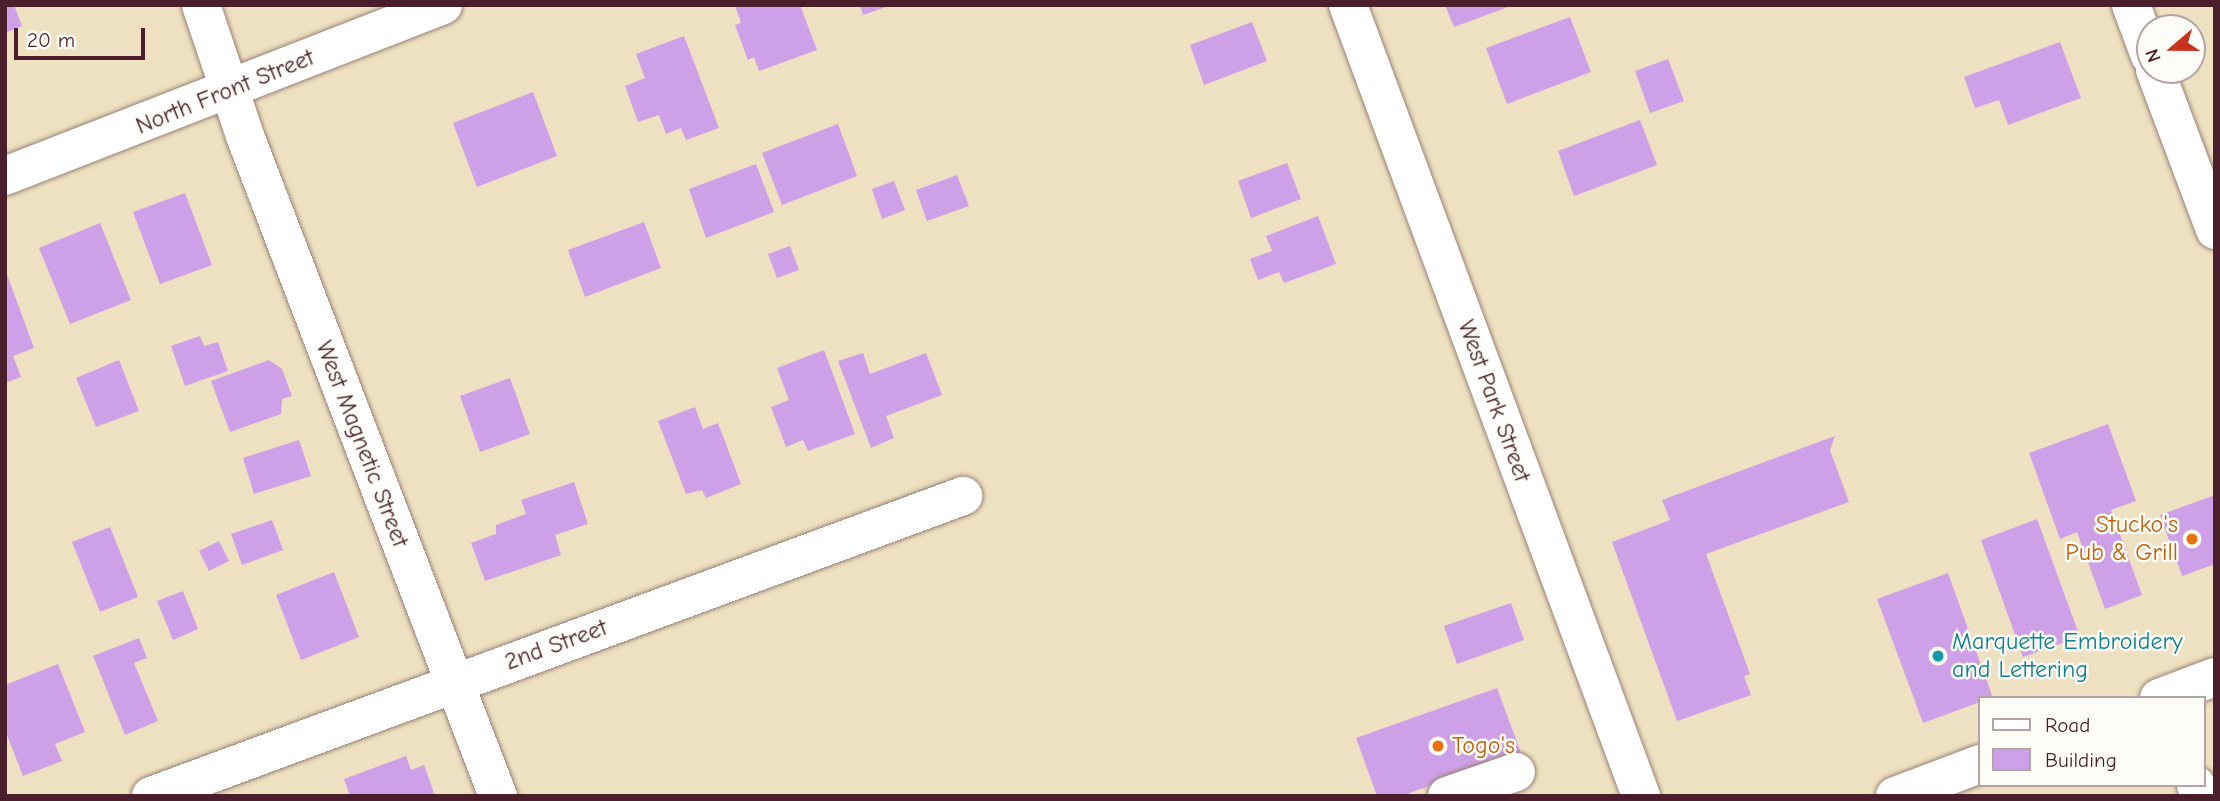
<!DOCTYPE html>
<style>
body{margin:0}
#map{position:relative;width:2220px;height:801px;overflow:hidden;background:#ede1c1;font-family:"Comic Neue",sans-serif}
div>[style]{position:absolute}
.building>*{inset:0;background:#cea0e7}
.roads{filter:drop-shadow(0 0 2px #9c8076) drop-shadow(0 0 2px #9c8076)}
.minor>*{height:38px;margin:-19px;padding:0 19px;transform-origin:19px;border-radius:19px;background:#fff}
.dots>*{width:19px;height:19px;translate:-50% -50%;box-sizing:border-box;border:4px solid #fdfcf7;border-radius:50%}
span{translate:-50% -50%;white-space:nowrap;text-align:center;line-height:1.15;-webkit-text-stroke:5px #fdfcf7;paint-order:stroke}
.street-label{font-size:24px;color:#4a1f2b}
.food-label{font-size:24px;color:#c56008}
.right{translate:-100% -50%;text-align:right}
.left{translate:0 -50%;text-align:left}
.culture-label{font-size:24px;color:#0d838f}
.frame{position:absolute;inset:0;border:7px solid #4a1f2b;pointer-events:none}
.legend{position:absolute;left:1978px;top:696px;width:228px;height:91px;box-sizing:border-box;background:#fdfcf7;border:2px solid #b5a4a5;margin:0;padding:9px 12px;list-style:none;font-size:21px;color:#4a1f2b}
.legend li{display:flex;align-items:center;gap:14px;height:35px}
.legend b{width:35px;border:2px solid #b5a4a5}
.north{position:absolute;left:2136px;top:14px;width:70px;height:70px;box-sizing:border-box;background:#fdfcf7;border:2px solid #b5a4a5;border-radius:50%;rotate:250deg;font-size:19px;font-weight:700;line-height:28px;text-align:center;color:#4a1f2b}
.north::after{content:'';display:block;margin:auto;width:24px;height:32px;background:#c8321e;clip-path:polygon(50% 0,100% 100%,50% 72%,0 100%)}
.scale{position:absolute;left:14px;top:28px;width:131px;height:32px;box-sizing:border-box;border:4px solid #4a1f2b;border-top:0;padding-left:9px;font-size:21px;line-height:24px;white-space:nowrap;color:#4a1f2b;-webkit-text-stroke:5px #fdfcf7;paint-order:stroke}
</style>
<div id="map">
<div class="building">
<i style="clip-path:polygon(5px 5px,14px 5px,22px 26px,5px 33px)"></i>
<i style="clip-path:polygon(735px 5px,800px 5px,817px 50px,759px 71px,754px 57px,748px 60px,735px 25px,741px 23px)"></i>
<i style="clip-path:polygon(860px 5px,889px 5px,889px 6px,863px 15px)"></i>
<i style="clip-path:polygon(1445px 5px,1511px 5px,1511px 6px,1454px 27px)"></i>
<i style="clip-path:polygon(1570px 17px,1591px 72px,1507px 104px,1486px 48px)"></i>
<i style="clip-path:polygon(1252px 22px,1267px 61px,1204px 85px,1190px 45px)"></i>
<i style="clip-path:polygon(684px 36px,719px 128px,686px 140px,681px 128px,666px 134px,659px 115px,638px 122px,625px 86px,645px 78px,636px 54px)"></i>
<i style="clip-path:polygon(2060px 42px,2081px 98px,2008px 125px,1999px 100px,1975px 108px,1964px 77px)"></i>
<i style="clip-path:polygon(1668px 59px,1684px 101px,1650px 113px,1635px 71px)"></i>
<i style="clip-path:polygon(533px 92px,557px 156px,477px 187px,453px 123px)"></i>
<i style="clip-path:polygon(1640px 120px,1657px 165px,1574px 196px,1558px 151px)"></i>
<i style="clip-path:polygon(838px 124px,857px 176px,782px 205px,762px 153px)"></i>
<i style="clip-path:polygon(1287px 163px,1301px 199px,1251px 218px,1238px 181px)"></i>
<i style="clip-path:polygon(756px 164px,774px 212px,706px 238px,689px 189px)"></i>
<i style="clip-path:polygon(957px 175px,969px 206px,927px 221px,916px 190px)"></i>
<i style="clip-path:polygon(894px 181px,905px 210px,882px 219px,872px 189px)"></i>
<i style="clip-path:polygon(185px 193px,212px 265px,160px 284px,133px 212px)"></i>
<i style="clip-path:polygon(1318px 216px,1336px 264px,1284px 283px,1279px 272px,1258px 280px,1250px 259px,1272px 251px,1266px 236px)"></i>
<i style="clip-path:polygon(644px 222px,661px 268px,585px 297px,568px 250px)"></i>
<i style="clip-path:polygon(100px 223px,131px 300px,70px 324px,39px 248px)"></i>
<i style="clip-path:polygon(790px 246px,799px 270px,777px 278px,768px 254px)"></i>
<i style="clip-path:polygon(5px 269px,34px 348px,13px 356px,21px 377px,5px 383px)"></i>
<i style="clip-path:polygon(200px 336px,204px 346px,218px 342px,228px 371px,185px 386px,171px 346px)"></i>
<i style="clip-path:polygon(824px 350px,855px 434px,808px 451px,803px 440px,786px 447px,771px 407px,789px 400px,777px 368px)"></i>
<i style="clip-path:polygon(863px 353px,870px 374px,926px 353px,942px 395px,886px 416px,894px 438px,871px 448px,838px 361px)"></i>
<i style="clip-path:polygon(119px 360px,139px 411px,96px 427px,76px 378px)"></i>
<i style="clip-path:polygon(269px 360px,282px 369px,292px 396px,282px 399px,281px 414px,230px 432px,211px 381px)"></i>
<i style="clip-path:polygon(510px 378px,530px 434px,480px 452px,460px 396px)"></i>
<i style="clip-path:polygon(695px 407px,703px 429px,718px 423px,741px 484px,706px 498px,702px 490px,686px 494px,658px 421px)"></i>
<i style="clip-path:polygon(2108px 424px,2136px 501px,2111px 510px,2142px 595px,2105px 609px,2077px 532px,2060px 539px,2029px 453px)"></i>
<i style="clip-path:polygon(1835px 436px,1830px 450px,1849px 502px,1706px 554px,1750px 674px,1744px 676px,1751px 695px,1677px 721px,1612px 542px,1670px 520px,1662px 500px)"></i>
<i style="clip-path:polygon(299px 440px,311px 476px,254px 494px,243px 458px)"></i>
<i style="clip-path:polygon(574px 482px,588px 524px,555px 535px,561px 555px,485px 581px,471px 543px,496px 534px,496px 525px,526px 514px,521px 500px)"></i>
<i style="clip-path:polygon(2215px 495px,2215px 564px,2182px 576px,2160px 515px)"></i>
<i style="clip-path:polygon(2037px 519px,2080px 637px,2023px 657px,1981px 540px)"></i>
<i style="clip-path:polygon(272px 520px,283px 550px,242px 565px,231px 534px)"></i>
<i style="clip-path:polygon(110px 527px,138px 597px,100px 612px,72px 542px)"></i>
<i style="clip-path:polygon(219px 541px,229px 561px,209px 571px,199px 551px)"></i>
<i style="clip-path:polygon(334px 572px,359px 637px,301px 660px,276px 595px)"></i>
<i style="clip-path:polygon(1948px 573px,1993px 698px,1980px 698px,1980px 702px,1923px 723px,1877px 599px)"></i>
<i style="clip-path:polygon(183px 591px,198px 629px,173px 640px,157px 601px)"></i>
<i style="clip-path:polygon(1511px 603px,1524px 640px,1457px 664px,1444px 626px)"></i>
<i style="clip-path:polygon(139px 638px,147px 658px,134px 663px,158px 721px,125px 735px,93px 656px)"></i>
<i style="clip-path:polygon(58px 664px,85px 732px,55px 744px,62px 761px,23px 776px,5px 730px,5px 685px)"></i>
<i style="clip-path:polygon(1497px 688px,1521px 753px,1401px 796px,1377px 796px,1356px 738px)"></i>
<i style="clip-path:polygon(406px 756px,411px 770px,424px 765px,435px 796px,350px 796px,344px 779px)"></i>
</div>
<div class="roads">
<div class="minor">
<i style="left:201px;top:5px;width:138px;rotate:71.4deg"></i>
<i style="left:245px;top:136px;width:707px;rotate:69.03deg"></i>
<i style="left:1348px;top:5px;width:844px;rotate:69.67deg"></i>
<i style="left:2131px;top:5px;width:54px;rotate:69.6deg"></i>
<i style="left:2155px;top:70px;width:171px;rotate:69.4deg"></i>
<i style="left:5px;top:176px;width:470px;rotate:-21.3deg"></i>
<i style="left:2159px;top:698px;width:60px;rotate:-20.6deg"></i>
<i style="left:2196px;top:785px;width:12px;rotate:70deg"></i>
<i style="left:151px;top:796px;width:866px;rotate:-20.28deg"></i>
<i style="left:1447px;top:796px;width:73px;rotate:-19.2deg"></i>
<i style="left:1895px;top:796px;width:91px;rotate:-20.6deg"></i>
</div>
</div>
<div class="dots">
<i style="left:2192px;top:539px;background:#e8710a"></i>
<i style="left:1938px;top:656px;background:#0f9aa8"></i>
<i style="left:1438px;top:746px;background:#e8710a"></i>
</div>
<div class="street-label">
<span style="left:225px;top:92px;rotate:-22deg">North Front Street</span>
<span style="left:1494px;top:401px;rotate:70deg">West Park Street</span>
<span style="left:362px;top:444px;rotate:69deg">West Magnetic Street</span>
<span style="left:556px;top:645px;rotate:-20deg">2nd Street</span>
</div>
<div class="food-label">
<span class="right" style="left:2178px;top:539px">Stucko's<br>Pub &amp; Grill</span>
<span class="left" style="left:1452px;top:746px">Togo's</span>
</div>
<div class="culture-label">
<span class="left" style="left:1952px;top:656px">Marquette Embroidery<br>and Lettering</span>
</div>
<div class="frame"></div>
<ul class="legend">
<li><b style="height:9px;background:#fff"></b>Road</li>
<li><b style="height:19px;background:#cea0e7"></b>Building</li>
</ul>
<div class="north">N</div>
<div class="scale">20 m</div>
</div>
